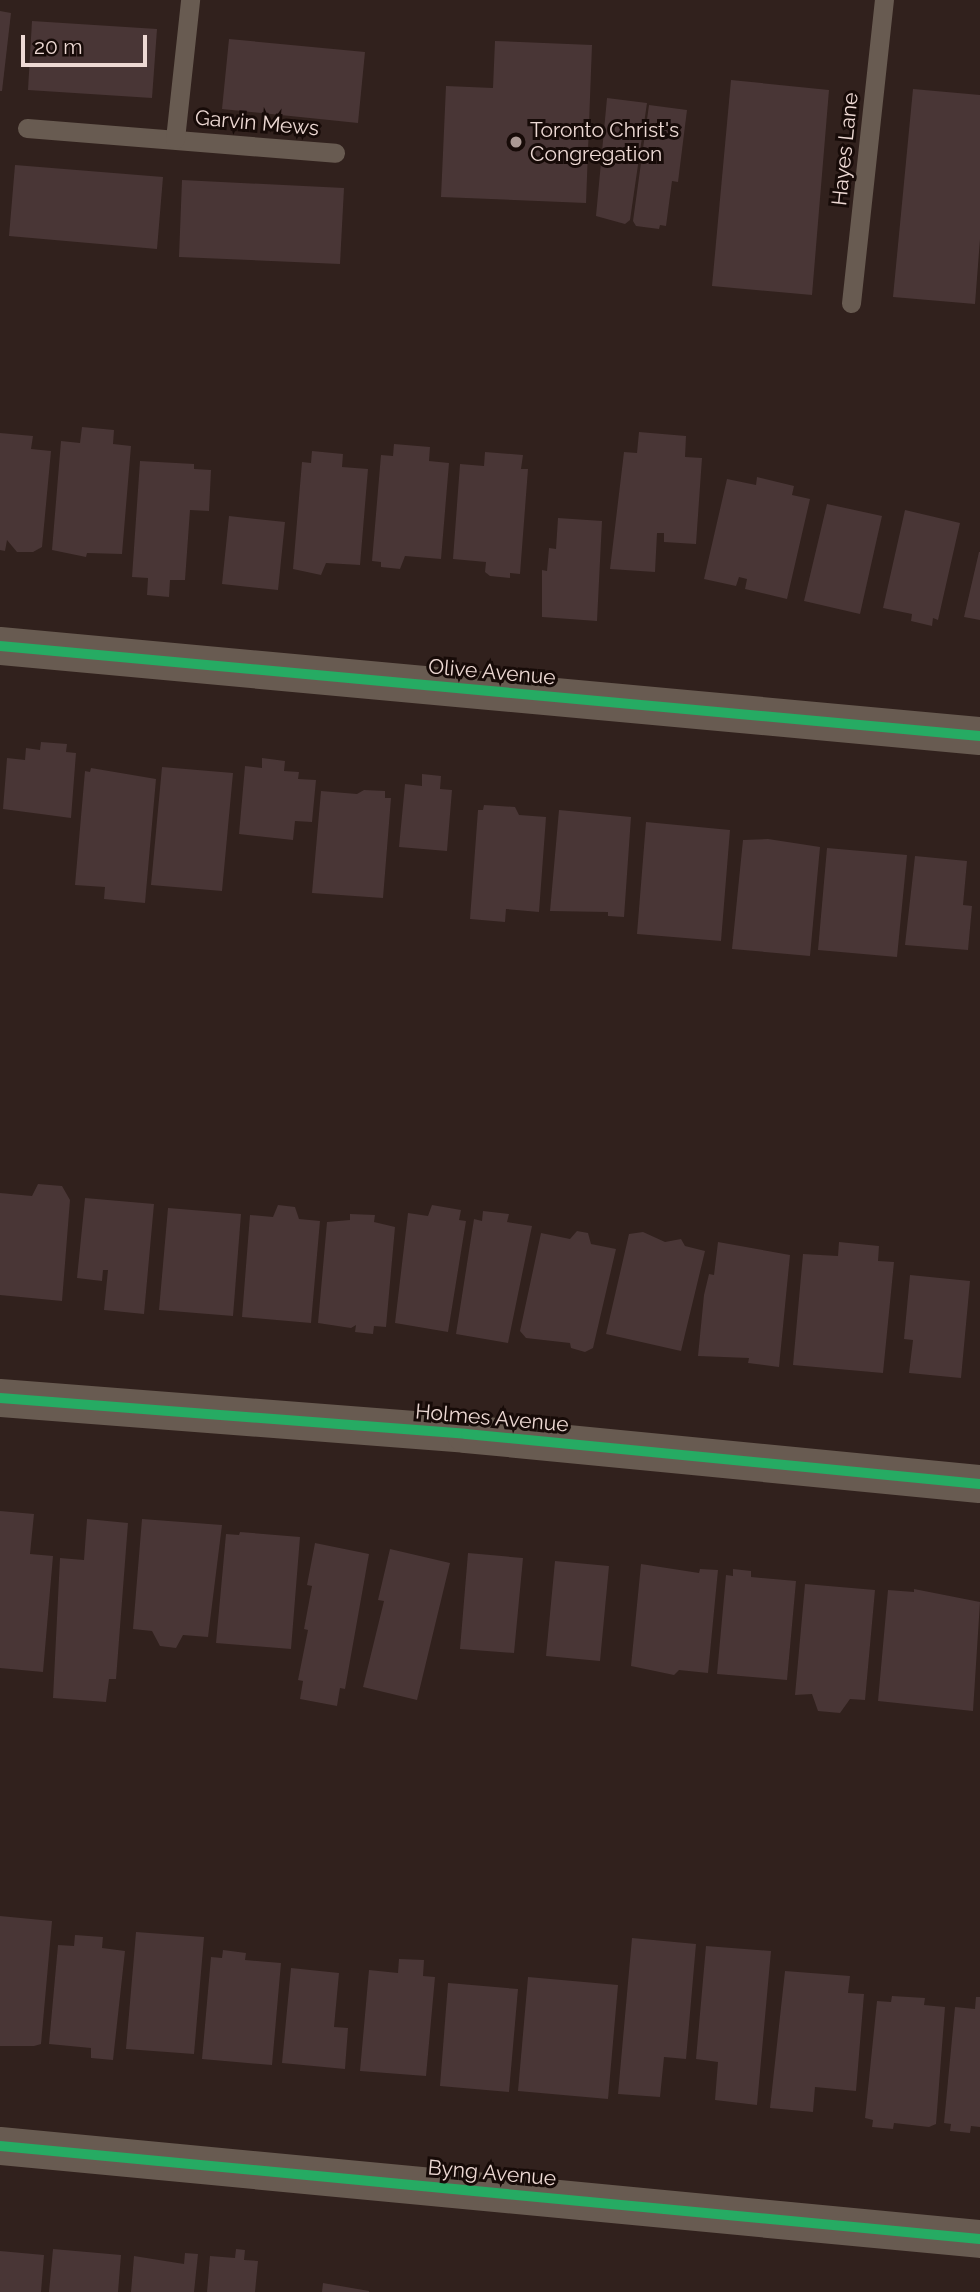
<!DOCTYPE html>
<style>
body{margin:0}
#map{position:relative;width:980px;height:2292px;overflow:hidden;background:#31211d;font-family:Raleway,sans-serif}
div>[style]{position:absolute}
.building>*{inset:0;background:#493636}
.lane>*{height:19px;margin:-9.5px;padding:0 9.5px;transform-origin:9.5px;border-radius:9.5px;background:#685b51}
.street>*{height:38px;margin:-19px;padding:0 19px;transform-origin:19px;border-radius:19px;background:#685b51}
.cycleway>*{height:10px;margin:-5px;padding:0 5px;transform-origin:5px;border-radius:5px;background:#26ab63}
.dots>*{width:19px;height:19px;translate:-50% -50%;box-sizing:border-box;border:4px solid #170b08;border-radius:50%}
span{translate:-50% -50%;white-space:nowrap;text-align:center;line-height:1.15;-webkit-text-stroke:6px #170b08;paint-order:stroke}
.street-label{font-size:21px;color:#edd9d4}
.poi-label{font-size:21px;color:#edd9d4}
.left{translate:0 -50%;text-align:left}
.scale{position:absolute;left:21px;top:35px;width:126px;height:32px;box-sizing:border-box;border:4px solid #edd9d4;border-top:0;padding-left:9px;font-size:21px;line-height:24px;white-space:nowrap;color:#edd9d4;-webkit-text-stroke:5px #170b08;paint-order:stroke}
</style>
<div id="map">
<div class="building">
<i style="clip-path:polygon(0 11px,11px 13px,2px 91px,0 91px)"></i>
<i style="clip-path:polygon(32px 21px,157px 29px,152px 98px,28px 90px)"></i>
<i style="clip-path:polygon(229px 39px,365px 52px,358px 123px,222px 109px)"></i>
<i style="clip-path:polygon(495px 41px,592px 45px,586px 203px,441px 197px,446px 86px,493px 88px)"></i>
<i style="clip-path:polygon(731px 80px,829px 90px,812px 295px,712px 286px)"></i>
<i style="clip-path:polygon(913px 89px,980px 95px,980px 239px,975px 304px,893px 297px)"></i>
<i style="clip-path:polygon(607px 98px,647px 103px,630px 220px,625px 224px,596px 216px)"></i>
<i style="clip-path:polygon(649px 105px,687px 110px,678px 182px,672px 181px,666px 226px,660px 225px,659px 229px,636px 226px,633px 221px)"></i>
<i style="clip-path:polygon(15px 165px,163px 177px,157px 249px,9px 236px)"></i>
<i style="clip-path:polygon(182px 180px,344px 188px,340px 264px,179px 257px)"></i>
<i style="clip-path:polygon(82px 427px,114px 430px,113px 444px,131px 446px,122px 554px,87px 553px,86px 557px,52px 550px,61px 441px,80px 443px)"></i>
<i style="clip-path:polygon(639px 432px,686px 436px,685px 457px,702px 458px,696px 544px,664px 542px,664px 533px,657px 533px,655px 572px,610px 569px,624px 452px,637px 453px)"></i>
<i style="clip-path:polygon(0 433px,33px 436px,31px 449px,51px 451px,42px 547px,33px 552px,17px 552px,7px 540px,5px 551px,0 550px)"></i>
<i style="clip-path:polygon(394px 444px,430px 447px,429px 461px,449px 463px,441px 559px,405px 556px,400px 569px,381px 567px,381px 562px,372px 561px,381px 455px,393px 456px)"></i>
<i style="clip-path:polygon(312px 451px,343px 454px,342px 467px,368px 469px,360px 565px,326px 563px,321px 575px,293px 569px,302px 462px,311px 463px)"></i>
<i style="clip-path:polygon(485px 452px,523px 455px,521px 469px,528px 469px,520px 574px,510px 573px,510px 578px,490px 576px,485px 572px,486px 562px,453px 559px,460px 464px,484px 466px)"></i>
<i style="clip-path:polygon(140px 461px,194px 464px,194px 469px,211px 470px,209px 511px,190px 510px,185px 580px,170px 580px,169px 597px,147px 595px,148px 578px,132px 577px)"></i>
<i style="clip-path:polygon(757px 477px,794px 486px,792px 495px,810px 499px,787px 599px,745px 589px,747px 579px,739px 577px,736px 586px,704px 579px,727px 479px,756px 485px)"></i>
<i style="clip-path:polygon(827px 504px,882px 516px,860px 614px,804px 601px)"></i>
<i style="clip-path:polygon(905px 510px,960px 523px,938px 620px,933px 618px,932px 626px,911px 621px,912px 614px,883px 608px)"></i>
<i style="clip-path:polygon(229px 516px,285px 522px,278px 590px,222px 584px)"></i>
<i style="clip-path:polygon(558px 518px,602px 521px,597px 621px,542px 617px,542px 570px,547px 571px,549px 548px,556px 549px)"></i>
<i style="clip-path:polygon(979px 552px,980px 552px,980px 620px,964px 617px)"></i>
<i style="clip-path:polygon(41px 742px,67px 744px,66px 752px,76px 753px,71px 818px,3px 809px,7px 758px,25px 760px,26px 748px,40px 750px)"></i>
<i style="clip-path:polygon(262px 758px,285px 761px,284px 771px,299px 772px,298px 779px,316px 780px,312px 822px,295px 821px,293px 840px,239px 834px,245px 766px,262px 768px)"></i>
<i style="clip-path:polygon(162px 767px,233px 773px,222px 891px,151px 885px)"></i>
<i style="clip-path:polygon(91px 768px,156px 779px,145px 903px,104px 899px,105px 887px,75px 885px,85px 771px,90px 772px)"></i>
<i style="clip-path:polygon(422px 774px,441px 776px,440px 789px,452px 790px,447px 851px,399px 847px,405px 784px,422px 786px)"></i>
<i style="clip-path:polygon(364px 790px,385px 791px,385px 798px,391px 798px,383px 898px,312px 893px,321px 791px,357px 794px)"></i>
<i style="clip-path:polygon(484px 805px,515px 807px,519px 815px,546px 817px,539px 912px,506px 909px,505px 922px,470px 919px,478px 810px,483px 810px)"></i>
<i style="clip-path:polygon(559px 810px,631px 817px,624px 917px,608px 916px,608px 912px,550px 911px)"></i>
<i style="clip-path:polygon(646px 822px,730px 830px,721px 941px,637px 934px)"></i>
<i style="clip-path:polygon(768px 839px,820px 847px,810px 956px,732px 949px,743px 840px)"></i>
<i style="clip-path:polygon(827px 848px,907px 855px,897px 957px,818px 950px)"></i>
<i style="clip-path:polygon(915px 856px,967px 861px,963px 905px,972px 906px,968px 950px,905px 945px)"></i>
<i style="clip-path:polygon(38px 1184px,62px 1186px,70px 1200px,62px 1301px,0 1295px,0 1193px,32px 1196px)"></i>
<i style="clip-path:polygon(85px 1198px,154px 1204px,144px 1314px,104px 1310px,108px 1270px,103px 1270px,102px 1281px,77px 1278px)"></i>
<i style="clip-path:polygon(278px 1205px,295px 1207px,299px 1219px,320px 1221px,311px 1323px,242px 1317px,250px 1215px,273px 1217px)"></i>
<i style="clip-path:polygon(432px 1205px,461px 1210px,459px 1220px,466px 1221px,448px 1332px,395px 1323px,408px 1213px,428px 1216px)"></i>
<i style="clip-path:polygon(168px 1208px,241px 1214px,233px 1316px,159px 1310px)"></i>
<i style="clip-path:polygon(483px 1211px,509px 1214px,507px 1222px,532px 1226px,508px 1343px,456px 1334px,474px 1219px,482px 1221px)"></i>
<i style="clip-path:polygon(350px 1214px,375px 1215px,374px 1222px,395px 1227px,386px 1327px,374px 1326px,373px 1334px,355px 1332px,356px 1325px,351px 1328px,318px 1323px,327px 1222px,350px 1220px)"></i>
<i style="clip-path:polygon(577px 1231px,588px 1233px,591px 1244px,616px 1249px,593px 1348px,585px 1352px,571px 1348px,570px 1343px,526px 1338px,520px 1331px,541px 1233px,570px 1239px)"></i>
<i style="clip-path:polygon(643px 1232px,665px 1242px,681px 1239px,685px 1246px,705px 1251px,681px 1351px,606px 1334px,629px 1234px)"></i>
<i style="clip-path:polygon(718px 1242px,790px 1255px,779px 1367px,748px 1363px,749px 1358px,698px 1356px,704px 1295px,709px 1274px,714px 1275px)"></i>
<i style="clip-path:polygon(839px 1242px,879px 1246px,878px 1261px,894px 1262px,883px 1373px,793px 1365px,803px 1254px,838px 1256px)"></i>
<i style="clip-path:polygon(910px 1275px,970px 1281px,961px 1378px,909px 1373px,913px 1340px,904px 1339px)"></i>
<i style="clip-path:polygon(0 1511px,34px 1514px,30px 1554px,53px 1556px,43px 1672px,0 1668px)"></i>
<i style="clip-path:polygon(87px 1519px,128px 1523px,116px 1679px,109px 1679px,106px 1702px,53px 1698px,60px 1558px,84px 1560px)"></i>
<i style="clip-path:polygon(142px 1519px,222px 1525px,208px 1637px,183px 1635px,176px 1648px,160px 1646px,152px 1631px,133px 1629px)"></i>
<i style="clip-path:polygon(240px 1532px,300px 1537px,291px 1649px,216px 1643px,226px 1534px,239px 1535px)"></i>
<i style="clip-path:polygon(315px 1543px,369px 1554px,345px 1689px,340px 1688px,337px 1706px,300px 1699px,303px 1681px,298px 1680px,308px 1630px,304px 1629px,312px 1586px,307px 1585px)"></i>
<i style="clip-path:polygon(390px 1549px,450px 1563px,417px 1700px,363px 1687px,384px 1601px,378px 1600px)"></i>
<i style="clip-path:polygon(468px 1553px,523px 1558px,514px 1653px,460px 1649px)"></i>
<i style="clip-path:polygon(555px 1561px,609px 1566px,600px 1661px,546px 1656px)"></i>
<i style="clip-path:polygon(641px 1564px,699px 1573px,700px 1569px,718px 1570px,708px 1673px,679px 1670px,674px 1675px,631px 1666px)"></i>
<i style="clip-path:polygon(733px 1569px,751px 1571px,751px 1577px,796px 1581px,787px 1680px,717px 1674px,726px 1575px,733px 1576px)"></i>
<i style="clip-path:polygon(805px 1584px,875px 1590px,865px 1700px,850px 1699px,840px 1713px,818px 1711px,812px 1694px,795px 1695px)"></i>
<i style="clip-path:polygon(914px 1589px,980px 1602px,973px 1711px,878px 1701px,888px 1590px,914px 1592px)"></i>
<i style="clip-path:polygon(0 1916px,52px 1921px,41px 2044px,34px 2046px,0 2046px)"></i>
<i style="clip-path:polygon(136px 1932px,204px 1937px,194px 2054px,126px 2049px)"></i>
<i style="clip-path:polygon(75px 1935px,103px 1937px,102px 1948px,125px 1951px,113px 2060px,91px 2058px,91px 2048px,49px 2044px,58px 1945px,74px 1946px)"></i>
<i style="clip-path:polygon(632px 1938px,696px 1944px,686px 2059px,664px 2057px,660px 2097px,618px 2094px)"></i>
<i style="clip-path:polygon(706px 1946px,771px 1951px,757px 2105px,715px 2100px,718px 2062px,696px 2059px)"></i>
<i style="clip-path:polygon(223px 1950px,246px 1953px,245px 1960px,281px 1963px,272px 2065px,202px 2059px,211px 1957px,222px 1958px)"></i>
<i style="clip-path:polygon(399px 1959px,424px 1960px,423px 1976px,435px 1977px,426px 2076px,360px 2071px,369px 1970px,398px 1973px)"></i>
<i style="clip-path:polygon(291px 1968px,339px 1973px,334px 2027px,348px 2028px,345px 2069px,282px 2063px)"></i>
<i style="clip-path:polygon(785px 1971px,850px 1976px,848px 1993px,864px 1994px,856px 2091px,815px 2087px,813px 2112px,770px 2108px)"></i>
<i style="clip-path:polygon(528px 1977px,618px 1985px,608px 2099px,518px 2091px)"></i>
<i style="clip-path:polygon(448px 1983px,518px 1989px,509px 2092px,440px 2086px)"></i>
<i style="clip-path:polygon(892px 1996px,925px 1998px,924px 2005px,945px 2007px,936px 2124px,929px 2127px,894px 2123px,893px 2129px,872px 2127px,873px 2120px,865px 2118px,877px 2001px,891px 2002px)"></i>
<i style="clip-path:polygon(976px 1997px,980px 1997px,980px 2127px,971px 2126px,970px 2133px,950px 2131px,951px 2124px,944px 2123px,955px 2007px,975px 2009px)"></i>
<i style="clip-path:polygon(53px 2249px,121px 2255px,118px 2292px,49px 2292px)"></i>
<i style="clip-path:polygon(236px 2249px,245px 2250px,244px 2260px,258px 2261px,255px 2292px,207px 2292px,210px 2256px,235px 2258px)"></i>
<i style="clip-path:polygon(0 2251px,44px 2255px,41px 2292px,0 2292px)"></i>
<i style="clip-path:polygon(185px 2253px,198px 2254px,194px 2292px,131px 2292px,134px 2256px,184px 2264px)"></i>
<i style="clip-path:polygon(323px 2283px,369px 2291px,369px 2292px,322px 2292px)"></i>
</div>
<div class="lane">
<i style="left:27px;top:128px;width:309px;rotate:4.6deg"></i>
<i style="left:175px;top:139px;width:140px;rotate:-83.8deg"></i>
<i style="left:851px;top:303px;width:305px;rotate:-83.8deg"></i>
</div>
<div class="street">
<i style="left:0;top:646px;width:984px;rotate:5.25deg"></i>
<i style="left:0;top:1398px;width:467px;rotate:4.4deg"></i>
<i style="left:466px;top:1434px;width:516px;rotate:5.56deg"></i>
<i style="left:0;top:2146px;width:984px;rotate:5.42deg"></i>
</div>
<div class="cycleway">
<i style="left:0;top:646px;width:984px;rotate:5.25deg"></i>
<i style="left:0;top:1398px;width:467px;rotate:4.4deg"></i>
<i style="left:466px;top:1434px;width:516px;rotate:5.56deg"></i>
<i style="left:0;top:2146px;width:984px;rotate:5.42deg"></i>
</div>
<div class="dots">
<i style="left:516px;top:142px;background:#ab9994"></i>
</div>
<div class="street-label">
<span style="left:257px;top:123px;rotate:5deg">Garvin Mews</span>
<span style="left:845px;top:149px;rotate:-84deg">Hayes Lane</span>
<span style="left:492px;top:672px;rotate:5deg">Olive Avenue</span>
<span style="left:492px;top:1418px;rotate:5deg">Holmes Avenue</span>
<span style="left:492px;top:2173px;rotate:5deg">Byng Avenue</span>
</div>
<div class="poi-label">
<span class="left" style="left:530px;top:142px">Toronto Christ's<br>Congregation</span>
</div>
<div class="scale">20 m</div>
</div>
